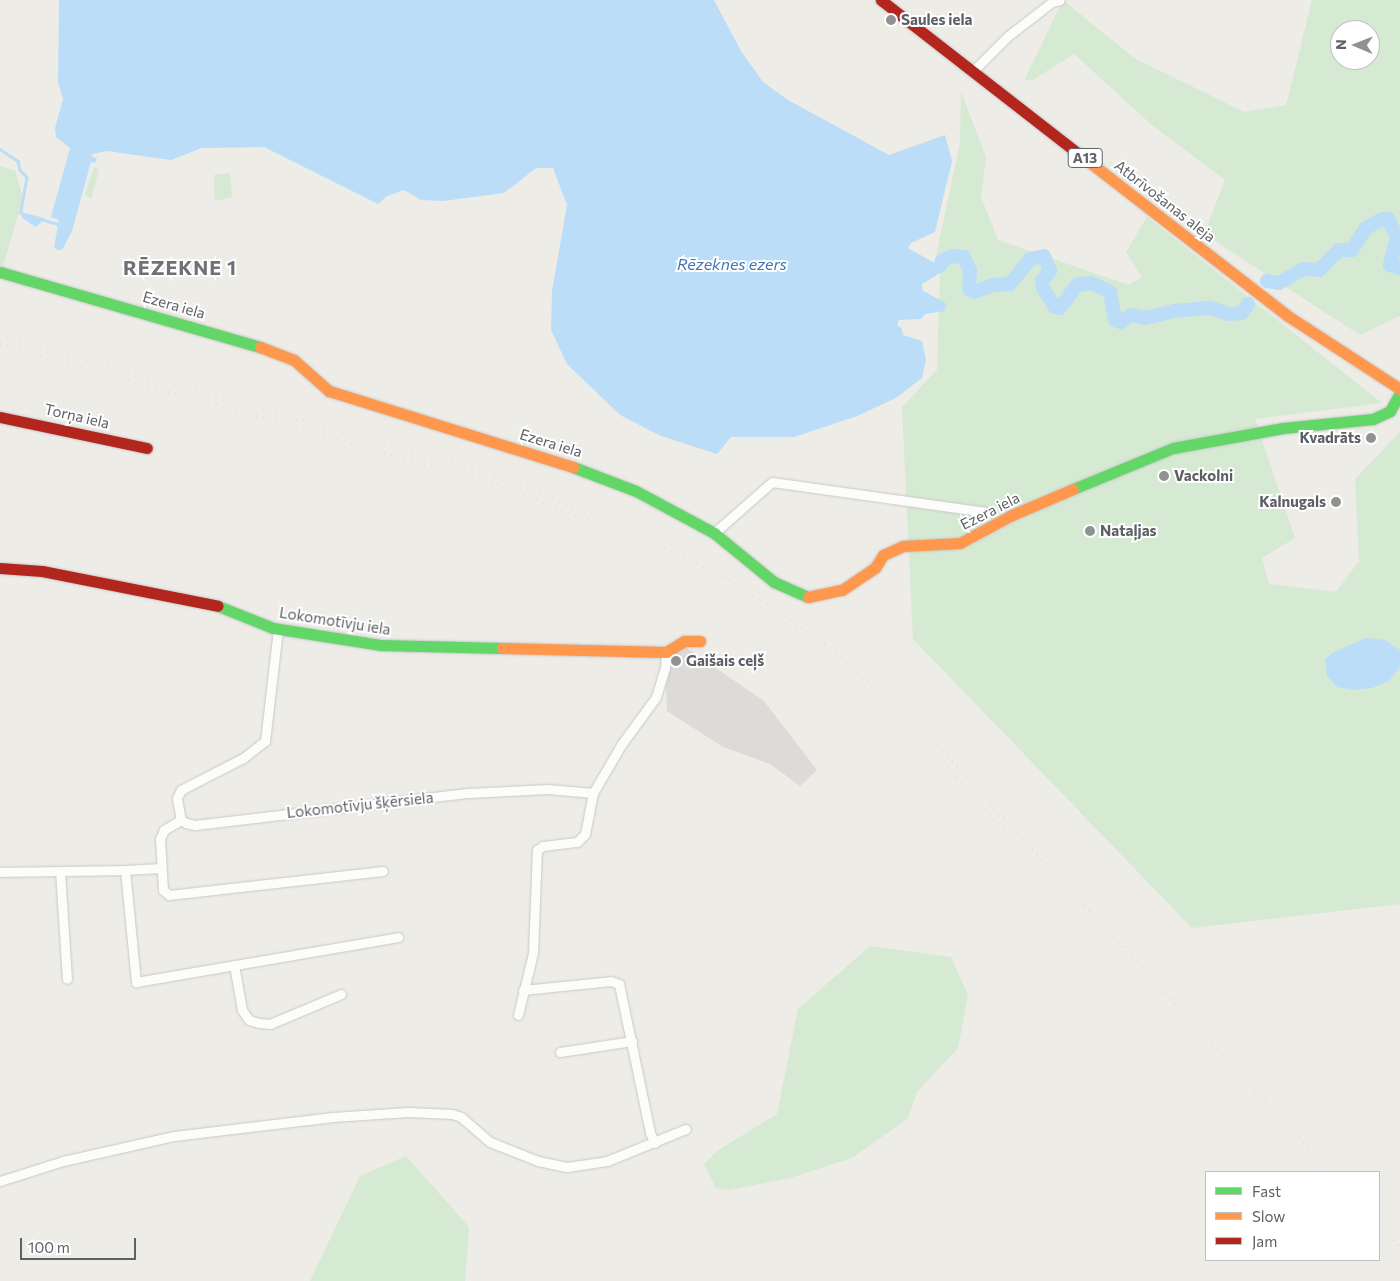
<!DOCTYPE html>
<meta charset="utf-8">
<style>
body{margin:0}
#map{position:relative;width:1400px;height:1281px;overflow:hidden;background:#edece7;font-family:Commissioner,sans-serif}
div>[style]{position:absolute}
.industrial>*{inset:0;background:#dddbd7}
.green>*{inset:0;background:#d5e9d3}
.water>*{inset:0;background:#bbddf8}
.stream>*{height:2.5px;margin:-1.25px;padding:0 1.25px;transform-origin:1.25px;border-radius:1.25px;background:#bbddf8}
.river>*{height:14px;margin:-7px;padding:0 7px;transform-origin:7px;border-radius:7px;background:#bbddf8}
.roads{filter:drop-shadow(0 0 1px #c8c8c8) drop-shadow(0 0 1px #c8c8c8)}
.street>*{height:9px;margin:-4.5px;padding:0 4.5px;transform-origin:4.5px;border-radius:4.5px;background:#fcfcfb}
.fast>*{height:11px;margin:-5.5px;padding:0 5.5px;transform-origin:5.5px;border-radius:5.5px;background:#63d668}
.slow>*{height:11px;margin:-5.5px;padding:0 5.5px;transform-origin:5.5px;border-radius:5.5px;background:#ff974d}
.jam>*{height:11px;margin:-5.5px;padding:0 5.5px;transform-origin:5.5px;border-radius:5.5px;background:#b3261e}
.rail>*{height:2.5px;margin-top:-1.25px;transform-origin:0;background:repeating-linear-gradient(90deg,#e3e3e2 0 1px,transparent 0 7px)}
.dots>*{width:14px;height:14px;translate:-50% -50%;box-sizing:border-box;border:2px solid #fff;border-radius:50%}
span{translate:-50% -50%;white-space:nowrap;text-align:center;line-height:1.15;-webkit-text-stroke:4px #fff;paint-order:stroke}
.shield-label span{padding:1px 4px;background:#fff;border:1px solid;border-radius:4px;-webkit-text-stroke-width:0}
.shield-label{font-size:14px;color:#5d6065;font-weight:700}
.poi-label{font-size:15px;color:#5d6065;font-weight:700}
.left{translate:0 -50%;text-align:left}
.right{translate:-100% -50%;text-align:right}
.street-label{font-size:15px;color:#5d6065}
.water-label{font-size:16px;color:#4176b2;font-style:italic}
.district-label{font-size:20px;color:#6e7277;font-weight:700;letter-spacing:1px}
.legend{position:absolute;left:1205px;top:1171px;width:175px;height:90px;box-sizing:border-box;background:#fff;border:1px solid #bebfc1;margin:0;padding:6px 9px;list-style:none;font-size:15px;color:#5d6065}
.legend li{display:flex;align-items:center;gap:10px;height:25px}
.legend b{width:25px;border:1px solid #bebfc1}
.north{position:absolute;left:1330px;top:20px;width:50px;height:50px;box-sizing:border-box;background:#fff;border:1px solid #bebfc1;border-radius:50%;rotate:271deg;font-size:14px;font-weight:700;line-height:20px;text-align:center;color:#5d6065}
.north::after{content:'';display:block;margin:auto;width:18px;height:22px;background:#8f9192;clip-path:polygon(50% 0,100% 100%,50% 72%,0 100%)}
.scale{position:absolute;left:20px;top:1238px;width:116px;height:22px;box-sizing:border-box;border:2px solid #5d6065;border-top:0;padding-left:6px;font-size:15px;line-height:18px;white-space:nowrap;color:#5d6065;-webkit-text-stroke:4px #fff;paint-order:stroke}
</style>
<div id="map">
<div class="industrial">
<i style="clip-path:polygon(675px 640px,764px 701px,817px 770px,800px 786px,770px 764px,723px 747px,667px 711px,666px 688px)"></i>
</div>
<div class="green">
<i style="clip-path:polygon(evenodd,1063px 0,1134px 58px,1244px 112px,1286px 105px,1312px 0,1400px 0,1400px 316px,1360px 335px,1204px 234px,1225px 180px,1153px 126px,1074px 54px,1031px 81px,1025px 79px,1063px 0,1340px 30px,1370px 30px,1370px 60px,1340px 60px,1340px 30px)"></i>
<i style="clip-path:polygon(961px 92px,986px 157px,981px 197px,998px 240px,1129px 285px,1142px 277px,1126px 252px,1147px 217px,1382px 403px,1255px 419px,1295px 538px,1262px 558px,1269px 584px,1336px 592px,1359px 561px,1355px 479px,1400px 432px,1400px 904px,1192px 928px,913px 639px,902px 407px,937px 370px,940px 266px,935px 261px,960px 143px)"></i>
<i style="clip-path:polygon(0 166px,15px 171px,23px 198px,3px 266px,0 265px)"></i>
<i style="clip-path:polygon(94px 167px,99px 169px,91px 199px,85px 194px)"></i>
<i style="clip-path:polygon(230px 173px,232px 197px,215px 201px,214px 175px)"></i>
<i style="clip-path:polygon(870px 946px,951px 957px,968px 995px,958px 1048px,917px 1092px,908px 1118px,852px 1158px,790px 1178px,729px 1190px,716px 1188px,704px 1164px,717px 1151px,777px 1114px,798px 1009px)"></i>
<i style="clip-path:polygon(406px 1156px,469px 1227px,465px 1281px,310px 1281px,360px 1176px)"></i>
</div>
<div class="water">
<i style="clip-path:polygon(59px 0,714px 0,741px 51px,763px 82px,788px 100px,889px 155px,945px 135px,952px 161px,935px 232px,911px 243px,908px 248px,940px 266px,940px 273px,922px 284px,922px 290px,947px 304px,944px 311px,925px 314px,921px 319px,899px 320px,897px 325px,902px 329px,903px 335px,922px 341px,926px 360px,922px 378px,896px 398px,857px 416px,794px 437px,731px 437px,717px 454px,661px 436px,620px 415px,567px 364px,551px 330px,552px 291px,567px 205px,553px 168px,536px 168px,504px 193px,443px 201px,421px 200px,404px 190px,387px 196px,378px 204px,264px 147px,202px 148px,171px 160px,107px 151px,93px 154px,92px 157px,97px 158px,95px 163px,91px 162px,72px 231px,62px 250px,57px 250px,54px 247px,59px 220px,51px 217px,70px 148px,56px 137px,55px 128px,63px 99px,58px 82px)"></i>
<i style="clip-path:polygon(21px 212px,44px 218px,44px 220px,36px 227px,22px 218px)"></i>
<i style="clip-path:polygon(1366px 638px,1385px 640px,1400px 650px,1400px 667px,1389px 681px,1372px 688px,1354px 690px,1337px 687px,1327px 676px,1325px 660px,1332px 653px)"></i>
</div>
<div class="stream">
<i style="left:0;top:149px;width:22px;rotate:34deg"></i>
<i style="left:18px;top:161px;width:9px;rotate:77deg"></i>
<i style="left:20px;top:170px;width:10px;rotate:45deg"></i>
<i style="left:27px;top:177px;width:36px;rotate:100deg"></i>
<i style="left:44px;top:220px;width:15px;rotate:16deg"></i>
</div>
<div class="river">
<i style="left:940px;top:266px;width:5px;rotate:-68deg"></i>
<i style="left:942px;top:261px;width:11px;rotate:-27deg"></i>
<i style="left:952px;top:256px;width:12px;rotate:5deg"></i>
<i style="left:964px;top:257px;width:15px;rotate:67deg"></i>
<i style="left:970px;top:271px;width:18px;rotate:93deg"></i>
<i style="left:969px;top:289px;width:6px;rotate:31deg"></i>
<i style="left:974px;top:292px;width:20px;rotate:-20deg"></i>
<i style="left:993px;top:285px;width:17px;rotate:-3deg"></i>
<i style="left:1010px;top:284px;width:32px;rotate:-51deg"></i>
<i style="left:1030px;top:259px;width:14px;rotate:-12deg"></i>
<i style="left:1044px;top:256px;width:16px;rotate:68deg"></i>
<i style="left:1050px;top:271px;width:13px;rotate:129deg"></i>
<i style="left:1042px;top:281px;width:7px;rotate:82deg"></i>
<i style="left:1043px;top:288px;width:22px;rotate:58deg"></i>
<i style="left:1055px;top:307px;width:5px;rotate:11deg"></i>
<i style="left:1060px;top:308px;width:29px;rotate:-54deg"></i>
<i style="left:1077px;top:285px;width:14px;rotate:-8deg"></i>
<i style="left:1091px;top:283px;width:21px;rotate:25deg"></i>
<i style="left:1110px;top:292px;width:28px;rotate:80deg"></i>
<i style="left:1115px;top:320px;width:6px;rotate:18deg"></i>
<i style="left:1121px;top:322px;width:12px;rotate:-35deg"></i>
<i style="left:1131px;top:315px;width:15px;rotate:11deg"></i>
<i style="left:1146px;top:318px;width:29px;rotate:-14deg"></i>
<i style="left:1174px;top:311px;width:37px;rotate:-5deg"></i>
<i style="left:1211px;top:308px;width:18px;rotate:19deg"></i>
<i style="left:1228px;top:314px;width:14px;rotate:-4deg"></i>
<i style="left:1242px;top:313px;width:11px;rotate:-56deg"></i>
<i style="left:1267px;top:281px;width:12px;rotate:9deg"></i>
<i style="left:1279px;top:283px;width:28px;rotate:-30deg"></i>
<i style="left:1303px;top:269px;width:16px;rotate:4deg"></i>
<i style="left:1319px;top:270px;width:28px;rotate:-45deg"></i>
<i style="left:1339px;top:250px;width:13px"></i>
<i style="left:1352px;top:250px;width:26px;rotate:-58deg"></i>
<i style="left:1366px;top:228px;width:18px;rotate:-29deg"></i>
<i style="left:1382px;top:219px;width:6px"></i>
<i style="left:1388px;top:219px;width:20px;rotate:63deg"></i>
<i style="left:1397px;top:237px;width:29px;rotate:104deg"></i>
<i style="left:1390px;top:265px;width:10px;rotate:17deg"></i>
</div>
<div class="roads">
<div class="street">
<i style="left:973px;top:71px;width:49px;rotate:-45deg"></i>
<i style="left:1008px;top:36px;width:56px;rotate:-37.7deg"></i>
<i style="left:1052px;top:2px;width:8px;rotate:-14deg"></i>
<i style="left:714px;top:533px;width:77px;rotate:-41.3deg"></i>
<i style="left:772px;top:482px;width:216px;rotate:8deg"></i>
<i style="left:278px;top:629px;width:113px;rotate:96.6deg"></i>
<i style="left:265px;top:741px;width:28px;rotate:142deg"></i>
<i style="left:243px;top:758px;width:70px;rotate:152.7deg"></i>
<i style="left:181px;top:790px;width:9px;rotate:117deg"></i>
<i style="left:177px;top:798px;width:22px;rotate:80deg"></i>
<i style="left:181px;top:820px;width:6px;rotate:31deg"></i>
<i style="left:186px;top:823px;width:9px;rotate:13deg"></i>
<i style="left:195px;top:825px;width:276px;rotate:-6.7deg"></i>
<i style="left:469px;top:793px;width:79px;rotate:-2.9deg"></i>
<i style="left:548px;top:789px;width:45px;rotate:5.1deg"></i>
<i style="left:181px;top:820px;width:20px;rotate:150deg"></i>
<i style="left:164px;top:830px;width:10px;rotate:114deg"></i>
<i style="left:160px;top:839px;width:51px;rotate:86.6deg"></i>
<i style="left:163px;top:890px;width:8px;rotate:40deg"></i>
<i style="left:169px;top:895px;width:215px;rotate:-6.4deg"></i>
<i style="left:125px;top:870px;width:36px;rotate:-3deg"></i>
<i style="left:60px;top:871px;width:108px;rotate:86.3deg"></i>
<i style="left:0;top:872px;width:125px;rotate:-0.9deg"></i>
<i style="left:125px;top:870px;width:113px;rotate:84.4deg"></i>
<i style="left:136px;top:982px;width:266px;rotate:-9.7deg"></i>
<i style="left:234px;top:965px;width:46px;rotate:79.9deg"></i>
<i style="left:242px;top:1010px;width:12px;rotate:55deg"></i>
<i style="left:249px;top:1020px;width:10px;rotate:17deg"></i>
<i style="left:259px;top:1023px;width:11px;rotate:5deg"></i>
<i style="left:270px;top:1024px;width:77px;rotate:-22.9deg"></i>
<i style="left:523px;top:990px;width:88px;rotate:-5.8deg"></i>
<i style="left:611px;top:981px;width:9px;rotate:21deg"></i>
<i style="left:619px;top:984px;width:152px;rotate:78.2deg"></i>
<i style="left:650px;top:1133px;width:11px;rotate:63deg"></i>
<i style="left:518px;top:1015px;width:64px;rotate:-76.4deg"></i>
<i style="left:533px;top:953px;width:103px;rotate:-87.8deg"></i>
<i style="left:537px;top:850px;width:7px;rotate:-34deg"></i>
<i style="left:543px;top:846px;width:34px;rotate:-7deg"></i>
<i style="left:577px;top:842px;width:11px;rotate:-45deg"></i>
<i style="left:585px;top:834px;width:42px;rotate:-79deg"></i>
<i style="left:593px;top:793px;width:56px;rotate:-59.7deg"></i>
<i style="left:621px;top:745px;width:59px;rotate:-53.9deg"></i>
<i style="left:656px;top:697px;width:30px;rotate:-73deg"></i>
<i style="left:665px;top:668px;width:16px;rotate:-86deg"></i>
<i style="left:560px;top:1052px;width:73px;rotate:-8.7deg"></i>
<i style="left:0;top:1181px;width:66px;rotate:-17.6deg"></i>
<i style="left:63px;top:1161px;width:114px;rotate:-12.7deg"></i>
<i style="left:174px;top:1136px;width:160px;rotate:-6.8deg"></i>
<i style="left:333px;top:1117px;width:75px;rotate:-3.8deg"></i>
<i style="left:408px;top:1112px;width:44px;rotate:2.6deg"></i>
<i style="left:452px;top:1114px;width:9px;rotate:18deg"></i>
<i style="left:461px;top:1117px;width:38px;rotate:41deg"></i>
<i style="left:490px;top:1142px;width:52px;rotate:21.6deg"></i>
<i style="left:538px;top:1161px;width:30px;rotate:12deg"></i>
<i style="left:567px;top:1167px;width:40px;rotate:-8.5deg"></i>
<i style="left:607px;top:1161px;width:85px;rotate:-22.1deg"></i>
</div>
<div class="fast">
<i style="left:0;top:272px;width:271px;rotate:16.1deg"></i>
<i style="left:573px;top:467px;width:67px;rotate:20.9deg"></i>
<i style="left:636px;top:491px;width:89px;rotate:28.3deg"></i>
<i style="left:714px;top:533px;width:77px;rotate:39.2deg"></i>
<i style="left:774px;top:582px;width:37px;rotate:24deg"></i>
<i style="left:1073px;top:489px;width:108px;rotate:-22.3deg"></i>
<i style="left:1173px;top:448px;width:112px;rotate:-10.3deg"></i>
<i style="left:1283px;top:428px;width:90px;rotate:-5.7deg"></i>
<i style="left:1373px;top:419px;width:19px;rotate:-25deg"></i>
<i style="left:1390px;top:411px;width:21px;rotate:-61deg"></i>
<i style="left:218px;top:606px;width:59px;rotate:21.8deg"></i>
<i style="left:273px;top:628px;width:108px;rotate:9deg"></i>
<i style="left:380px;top:645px;width:122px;rotate:1.4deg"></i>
</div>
<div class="slow">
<i style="left:1079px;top:154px;width:264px;rotate:37.8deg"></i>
<i style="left:1288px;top:316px;width:134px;rotate:33.1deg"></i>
<i style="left:260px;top:347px;width:36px;rotate:21deg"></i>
<i style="left:294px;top:360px;width:47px;rotate:41.5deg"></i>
<i style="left:329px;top:391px;width:256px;rotate:17.3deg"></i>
<i style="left:808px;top:597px;width:35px;rotate:-12deg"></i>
<i style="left:842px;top:590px;width:40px;rotate:-34deg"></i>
<i style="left:875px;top:568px;width:15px;rotate:-58deg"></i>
<i style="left:883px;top:555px;width:22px;rotate:-24deg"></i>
<i style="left:903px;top:546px;width:57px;rotate:-3deg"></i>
<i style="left:960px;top:543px;width:59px;rotate:-28.3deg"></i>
<i style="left:1012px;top:515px;width:66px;rotate:-23.1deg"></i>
<i style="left:502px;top:648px;width:164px;rotate:1.4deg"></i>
<i style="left:666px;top:652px;width:21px;rotate:-31deg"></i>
<i style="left:684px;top:641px;width:16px"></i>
</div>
<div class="jam">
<i style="left:881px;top:0;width:251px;rotate:37.9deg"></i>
<i style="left:0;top:417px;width:150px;rotate:11.9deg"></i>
<i style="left:0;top:568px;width:42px;rotate:4.1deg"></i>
<i style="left:42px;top:571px;width:179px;rotate:11.2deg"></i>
</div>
</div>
<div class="rail">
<i style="left:0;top:335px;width:513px;rotate:15.72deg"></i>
<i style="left:494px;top:474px;width:151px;rotate:22.2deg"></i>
<i style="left:634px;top:531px;width:100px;rotate:26.8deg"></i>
<i style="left:723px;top:576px;width:45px;rotate:32.3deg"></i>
<i style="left:761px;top:600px;width:78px;rotate:34.5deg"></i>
<i style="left:825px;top:644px;width:144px;rotate:41.6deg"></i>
<i style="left:933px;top:740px;width:587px;rotate:47.35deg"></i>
<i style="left:0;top:344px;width:516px;rotate:15.73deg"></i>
<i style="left:497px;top:484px;width:141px;rotate:21.7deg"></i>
<i style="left:938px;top:756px;width:100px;rotate:47.8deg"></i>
<i style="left:1379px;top:1224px;width:31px;rotate:48deg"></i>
</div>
<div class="dots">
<i style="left:891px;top:20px;background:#8f9192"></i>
<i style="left:1371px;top:438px;background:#8f9192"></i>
<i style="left:1164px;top:476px;background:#8f9192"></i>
<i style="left:1336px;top:502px;background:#8f9192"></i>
<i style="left:1090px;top:531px;background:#8f9192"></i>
<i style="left:676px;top:661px;background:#8f9192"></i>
</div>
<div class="shield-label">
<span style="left:1085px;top:158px">A13</span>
</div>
<div class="poi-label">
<span class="left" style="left:901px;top:20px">Saules iela</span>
<span class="right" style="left:1361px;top:438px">Kvadrāts</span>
<span class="left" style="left:1174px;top:476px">Vackolni</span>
<span class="right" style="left:1326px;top:502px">Kalnugals</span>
<span class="left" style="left:1100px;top:531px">Nataļjas</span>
<span class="left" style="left:686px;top:661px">Gaišais ceļš</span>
</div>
<div class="street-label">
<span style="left:1165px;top:201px;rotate:38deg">Atbrīvošanas aleja</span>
<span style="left:174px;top:305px;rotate:16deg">Ezera iela</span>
<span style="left:77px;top:416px;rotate:13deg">Torņa iela</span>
<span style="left:551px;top:443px;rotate:17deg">Ezera iela</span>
<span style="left:990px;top:511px;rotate:-27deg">Ezera iela</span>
<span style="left:335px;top:621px;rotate:9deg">Lokomotīvju iela</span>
<span style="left:360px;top:805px;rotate:-6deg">Lokomotīvju šķērsiela</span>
</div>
<div class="water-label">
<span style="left:732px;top:264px">Rēzeknes ezers</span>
</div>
<div class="district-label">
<span style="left:180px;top:267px">RĒZEKNE 1</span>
</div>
<ul class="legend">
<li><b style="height:6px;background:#63d668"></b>Fast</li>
<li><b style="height:6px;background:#ff974d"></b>Slow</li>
<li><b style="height:6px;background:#b3261e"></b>Jam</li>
</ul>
<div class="north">N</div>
<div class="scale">100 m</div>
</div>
